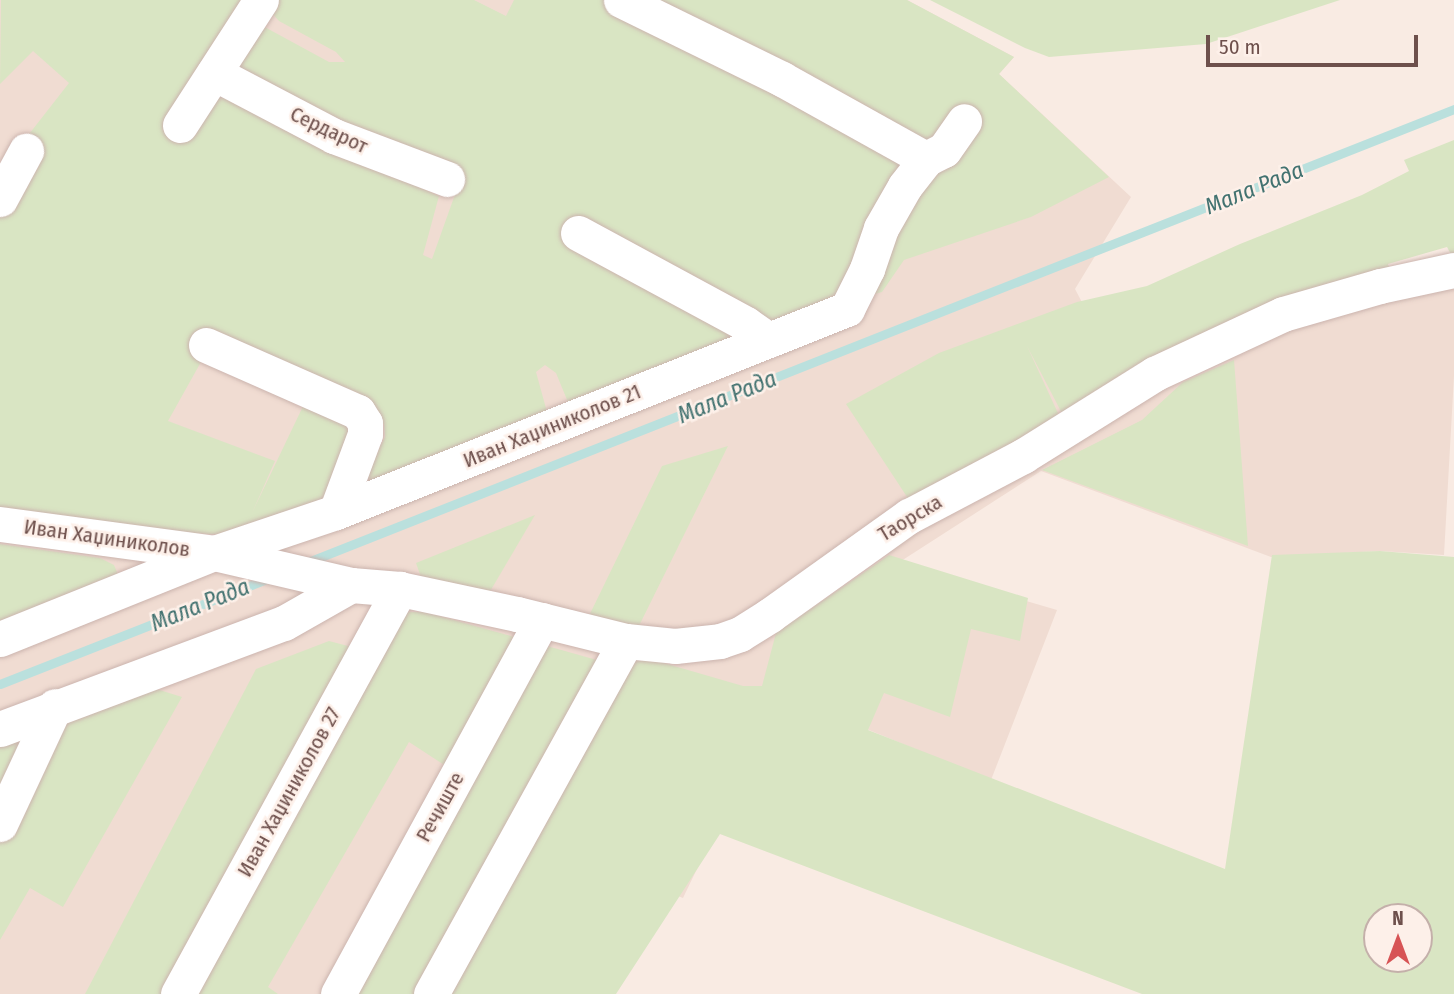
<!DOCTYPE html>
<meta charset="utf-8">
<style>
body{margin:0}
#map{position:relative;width:1454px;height:994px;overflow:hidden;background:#f9ebe3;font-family:"Fira Sans Condensed",sans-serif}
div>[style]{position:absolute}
.residential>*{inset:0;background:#f0dcd2}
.green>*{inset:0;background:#d9e5c3}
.stream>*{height:9px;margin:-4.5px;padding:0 4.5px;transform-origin:4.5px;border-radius:4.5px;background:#bae0dd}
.roads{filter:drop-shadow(0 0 2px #cbb4ae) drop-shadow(0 0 2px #cbb4ae)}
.minor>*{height:35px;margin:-17.5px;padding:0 17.5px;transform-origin:17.5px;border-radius:17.5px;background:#fff}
span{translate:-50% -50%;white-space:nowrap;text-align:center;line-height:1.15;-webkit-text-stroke:5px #fdf0e9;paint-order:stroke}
.street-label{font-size:21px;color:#6e504c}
.water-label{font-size:23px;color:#427270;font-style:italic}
.north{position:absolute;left:1363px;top:903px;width:70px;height:70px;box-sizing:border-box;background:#fdf0e9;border:2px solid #c4b0aa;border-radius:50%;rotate:0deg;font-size:19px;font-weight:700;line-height:28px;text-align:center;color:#6e504c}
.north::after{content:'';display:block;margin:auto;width:24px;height:32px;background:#d75455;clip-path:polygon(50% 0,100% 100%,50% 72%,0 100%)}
.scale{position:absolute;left:1206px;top:35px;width:212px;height:32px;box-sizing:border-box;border:4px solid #6e504c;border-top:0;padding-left:9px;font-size:21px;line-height:24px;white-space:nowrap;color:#6e504c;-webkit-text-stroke:5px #fdf0e9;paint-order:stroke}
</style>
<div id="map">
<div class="residential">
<i style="clip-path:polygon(0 0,907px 0,1014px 57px,999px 74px,1131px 197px,1075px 289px,1125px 384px,1454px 265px,1454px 376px,1444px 555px,1380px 551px,1271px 557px,1041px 471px,898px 563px,1057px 610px,991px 780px,781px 694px,683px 898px,540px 842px,448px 994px,0 994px)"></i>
</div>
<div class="green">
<i style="clip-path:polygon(1px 0,257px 0,205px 85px,312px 145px,356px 159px,439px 196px,423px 255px,432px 259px,458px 186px,225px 75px,261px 25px,329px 62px,345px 62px,336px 52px,279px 21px,270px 11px,276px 0,474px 0,506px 16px,514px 0,604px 0,912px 162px,853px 278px,820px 309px,745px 341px,570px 407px,556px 373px,545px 365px,536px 372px,547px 412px,354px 498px,385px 437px,384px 424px,311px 388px,206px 353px,168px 421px,275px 461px,252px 513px,306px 400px,352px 426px,331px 506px,242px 536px,0 521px,0 210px,26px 138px,69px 83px,33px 51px,0 84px)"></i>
<i style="clip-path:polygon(646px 0,907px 0,1014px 57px,999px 74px,1109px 177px,1031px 217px,904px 260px,882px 292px,852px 300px,943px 148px)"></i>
<i style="clip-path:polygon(930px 0,1340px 0,1206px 44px,1049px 57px,1025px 48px)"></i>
<i style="clip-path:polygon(1454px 140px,1454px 260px,1447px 247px,1388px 264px,1392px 278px,1067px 423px,1027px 346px,1063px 424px,913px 506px,846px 404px,939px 353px,1077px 302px,1147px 286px,1240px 244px,1362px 195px,1409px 171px,1404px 160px)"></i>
<i style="clip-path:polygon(1234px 360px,1248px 546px,1042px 470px,1142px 420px,1183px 382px)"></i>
<i style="clip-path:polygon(728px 446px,634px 636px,585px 624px,662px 466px)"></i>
<i style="clip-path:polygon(535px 515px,485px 600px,423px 583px,416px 563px)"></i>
<i style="clip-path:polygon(0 544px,100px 558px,114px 565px,122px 584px,0 631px)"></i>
<i style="clip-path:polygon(evenodd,1380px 551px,1454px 557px,1454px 994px,1142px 994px,720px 834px,616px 994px,448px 994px,538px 838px,631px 660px,657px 661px,743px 686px,762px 686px,776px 633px,889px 555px,1028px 598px,1020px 641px,971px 629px,950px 717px,884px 693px,868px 730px,1225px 869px,1272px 555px,1380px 551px,1377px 917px,1419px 917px,1419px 959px,1377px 959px,1377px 917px)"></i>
<i style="clip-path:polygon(407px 612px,425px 612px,529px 641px,455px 772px,409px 742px,268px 987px,278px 994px,193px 994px)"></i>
<i style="clip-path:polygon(329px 641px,348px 646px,356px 656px,174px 994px,85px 994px,256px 669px)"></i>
<i style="clip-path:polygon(540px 644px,611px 664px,425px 994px,342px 994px)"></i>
<i style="clip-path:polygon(153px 688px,182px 697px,63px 907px,30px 888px,0 940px,0 837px,58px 722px)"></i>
<i style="clip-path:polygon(33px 731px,0 806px,0 745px)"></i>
</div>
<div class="stream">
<i style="left:308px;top:562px;width:1232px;rotate:-21.57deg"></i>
<i style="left:0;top:684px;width:289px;rotate:-21.5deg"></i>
</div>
<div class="roads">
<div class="minor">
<i style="left:621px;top:0;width:179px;rotate:26.1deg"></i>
<i style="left:782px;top:79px;width:165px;rotate:29.1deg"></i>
<i style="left:214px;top:73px;width:136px;rotate:27.7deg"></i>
<i style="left:334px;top:136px;width:121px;rotate:20.8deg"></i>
<i style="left:180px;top:125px;width:149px;rotate:-57.1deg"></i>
<i style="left:0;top:199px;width:55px;rotate:-61.6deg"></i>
<i style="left:578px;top:233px;width:191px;rotate:28.4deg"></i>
<i style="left:746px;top:324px;width:28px;rotate:35deg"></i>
<i style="left:206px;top:345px;width:166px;rotate:23.8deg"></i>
<i style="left:358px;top:412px;width:13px;rotate:58deg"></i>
<i style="left:365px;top:423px;width:11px;rotate:90deg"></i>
<i style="left:365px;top:434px;width:83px;rotate:110.4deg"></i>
<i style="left:0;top:524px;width:216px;rotate:7.7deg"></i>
<i style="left:214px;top:553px;width:141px;rotate:13.1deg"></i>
<i style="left:351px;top:585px;width:49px;rotate:4.7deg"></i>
<i style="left:400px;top:589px;width:120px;rotate:12.1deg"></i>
<i style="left:517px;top:614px;width:112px;rotate:13.9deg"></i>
<i style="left:626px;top:641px;width:49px;rotate:5.8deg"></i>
<i style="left:675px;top:646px;width:45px;rotate:-6.3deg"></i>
<i style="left:720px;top:641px;width:21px;rotate:-19deg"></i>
<i style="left:740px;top:634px;width:36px;rotate:-32deg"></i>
<i style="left:770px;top:615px;width:171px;rotate:-35.5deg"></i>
<i style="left:909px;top:516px;width:129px;rotate:-27.8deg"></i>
<i style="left:1023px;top:456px;width:155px;rotate:-32deg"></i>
<i style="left:1154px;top:374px;width:142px;rotate:-24.9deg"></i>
<i style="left:1283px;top:314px;width:101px;rotate:-16.1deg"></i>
<i style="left:1380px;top:286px;width:76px;rotate:-12.2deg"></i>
<i style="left:0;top:639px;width:231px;rotate:-21.9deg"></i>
<i style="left:214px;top:553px;width:129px;rotate:-18.6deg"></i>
<i style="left:336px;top:512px;width:550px;rotate:-21.67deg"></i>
<i style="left:847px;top:309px;width:45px;rotate:-63.4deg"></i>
<i style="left:867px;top:269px;width:43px;rotate:-71.1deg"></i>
<i style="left:881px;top:228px;width:48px;rotate:-60.3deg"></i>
<i style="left:905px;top:186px;width:34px;rotate:-52deg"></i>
<i style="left:926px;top:159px;width:20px;rotate:-27deg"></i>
<i style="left:944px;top:150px;width:35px;rotate:-55deg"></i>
<i style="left:0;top:729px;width:303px;rotate:-20.5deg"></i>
<i style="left:284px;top:623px;width:77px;rotate:-29.6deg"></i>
<i style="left:0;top:824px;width:130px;rotate:-65deg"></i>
<i style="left:178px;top:994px;width:462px;rotate:-61.3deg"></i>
<i style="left:338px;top:994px;width:426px;rotate:-61.4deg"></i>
<i style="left:431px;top:994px;width:403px;rotate:-61.1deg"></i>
</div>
</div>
<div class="street-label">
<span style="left:329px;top:130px;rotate:25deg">Сердарот</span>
<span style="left:552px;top:426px;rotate:-22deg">Иван Хаџиниколов 21</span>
<span style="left:910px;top:518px;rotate:-31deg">Таорска</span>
<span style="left:107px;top:538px;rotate:8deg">Иван Хаџиниколов</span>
<span style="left:289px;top:792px;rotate:-61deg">Иван Хаџиниколов 27</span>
<span style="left:440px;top:807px;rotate:-61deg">Речиште</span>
</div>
<div class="water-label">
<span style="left:1254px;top:188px;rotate:-22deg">Мала Рада</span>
<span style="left:727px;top:397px;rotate:-22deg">Мала Рада</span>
<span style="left:200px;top:605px;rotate:-22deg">Мала Рада</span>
</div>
<div class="north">N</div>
<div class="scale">50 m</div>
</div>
